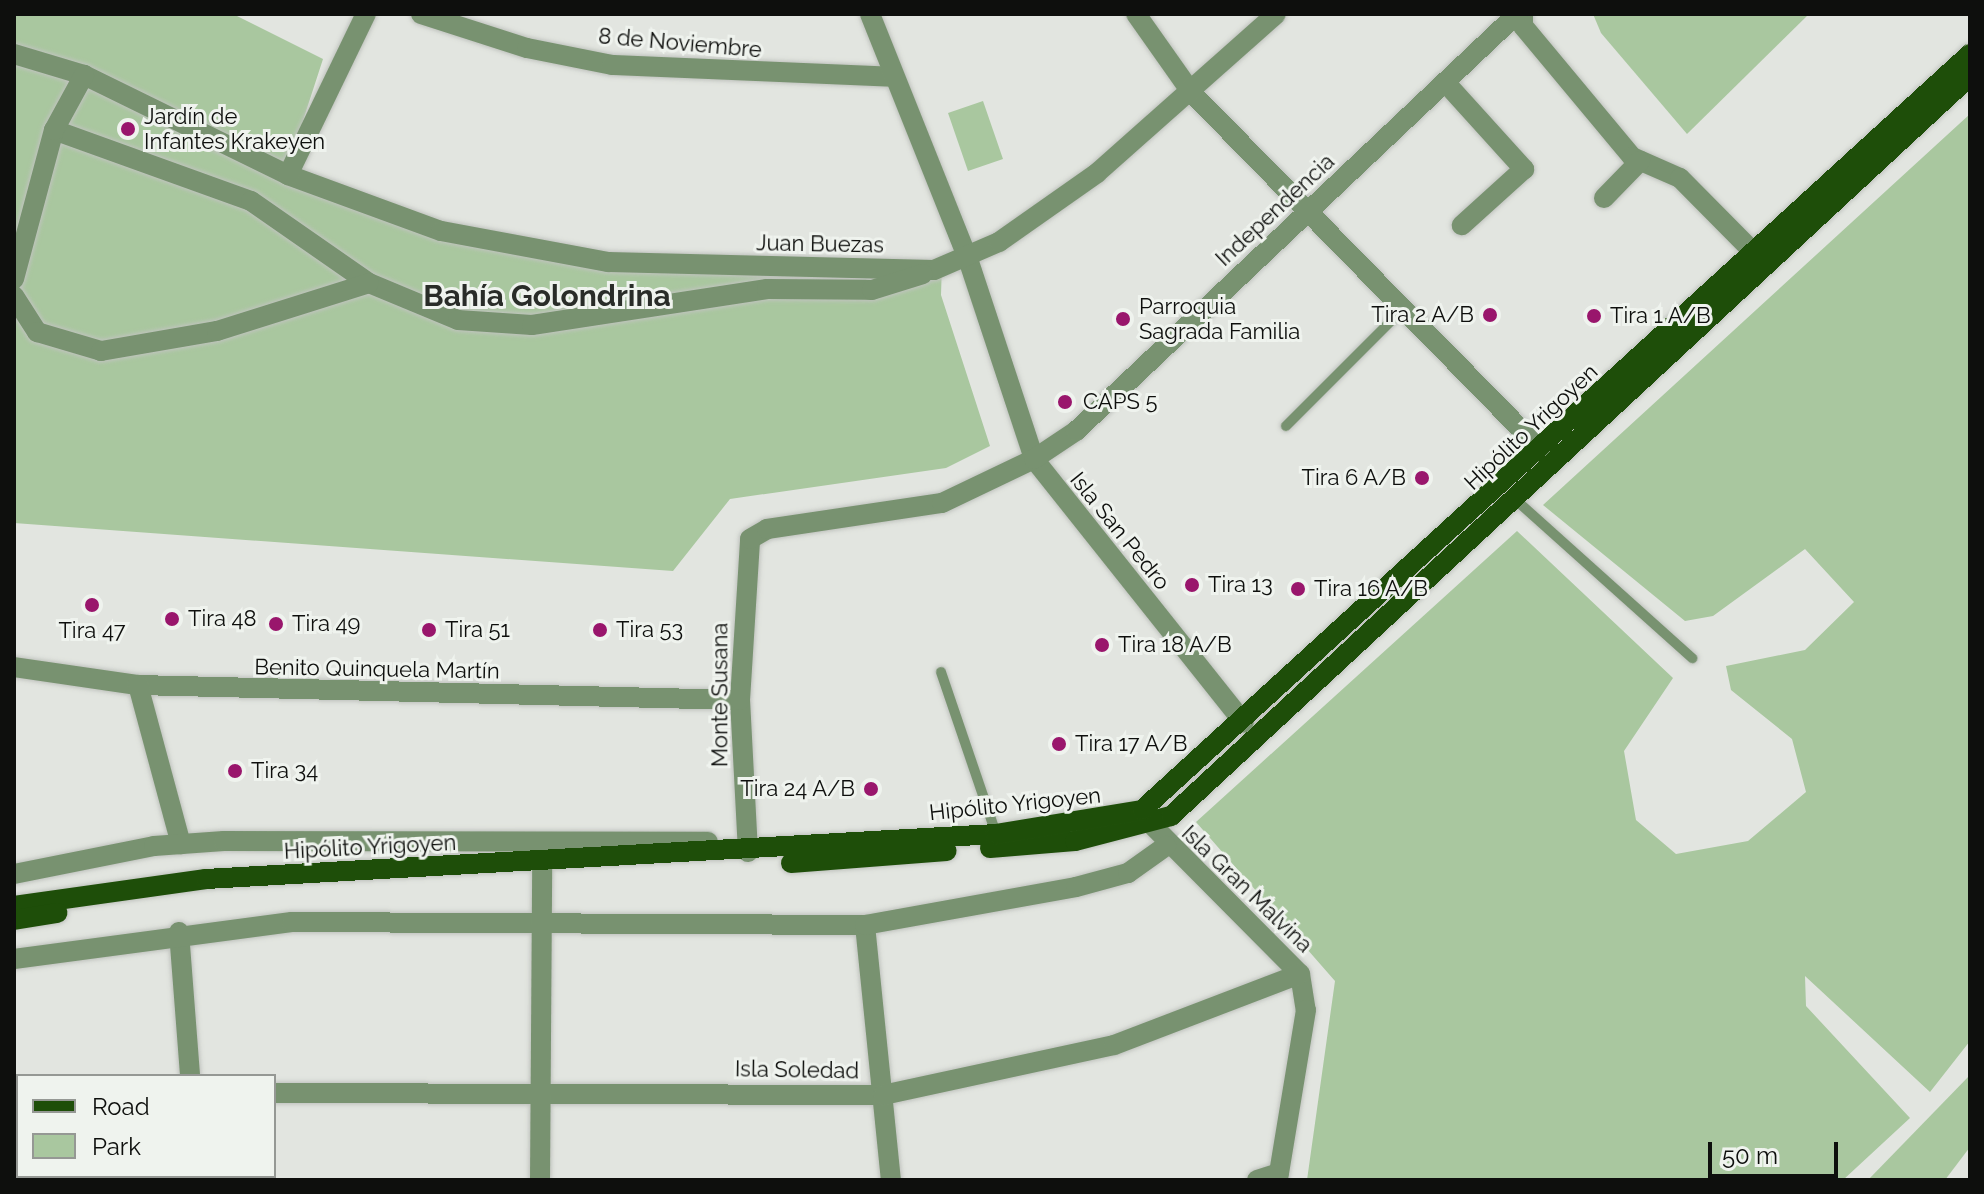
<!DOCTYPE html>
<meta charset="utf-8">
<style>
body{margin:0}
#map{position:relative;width:1984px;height:1194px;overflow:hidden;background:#e2e5e0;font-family:Raleway,sans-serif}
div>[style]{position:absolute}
.green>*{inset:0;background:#a9c79f}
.roads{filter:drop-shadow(0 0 2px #c0c3be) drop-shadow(0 0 2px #c0c3be)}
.lane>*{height:10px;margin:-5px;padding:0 5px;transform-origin:5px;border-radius:5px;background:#789270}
.street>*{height:20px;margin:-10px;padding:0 10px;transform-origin:10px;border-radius:10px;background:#789270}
.primary>*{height:20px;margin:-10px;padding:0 10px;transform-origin:10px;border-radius:10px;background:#1e4e09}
.dots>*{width:22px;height:22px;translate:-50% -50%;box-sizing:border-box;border:4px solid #eff3ee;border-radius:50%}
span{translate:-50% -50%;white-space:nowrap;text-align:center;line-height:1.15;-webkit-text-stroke:6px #eff3ee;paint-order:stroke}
.street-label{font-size:22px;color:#0e0f0d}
.poi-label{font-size:22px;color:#0e0f0d}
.left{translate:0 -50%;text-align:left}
.right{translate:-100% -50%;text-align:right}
.district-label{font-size:30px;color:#292c28;font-weight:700}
.frame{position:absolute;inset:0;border:16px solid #0e0f0d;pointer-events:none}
.legend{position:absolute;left:16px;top:1074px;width:260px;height:104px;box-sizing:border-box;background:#eff3ee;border:2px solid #959894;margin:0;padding:10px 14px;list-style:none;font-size:24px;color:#0e0f0d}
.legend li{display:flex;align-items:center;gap:16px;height:40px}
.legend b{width:40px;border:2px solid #959894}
.scale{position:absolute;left:1708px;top:1142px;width:130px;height:36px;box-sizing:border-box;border:4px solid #0e0f0d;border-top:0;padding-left:10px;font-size:24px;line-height:28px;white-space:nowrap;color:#0e0f0d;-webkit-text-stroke:6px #eff3ee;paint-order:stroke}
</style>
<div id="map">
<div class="green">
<i style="clip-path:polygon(14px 14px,233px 14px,323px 59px,285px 176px,440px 233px,608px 264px,942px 263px,941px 295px,990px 446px,946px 468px,730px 499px,673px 571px,14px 523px)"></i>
<i style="clip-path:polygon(1593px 14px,1809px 14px,1687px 134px,1601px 33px)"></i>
<i style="clip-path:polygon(983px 101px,1003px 159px,968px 171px,948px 113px)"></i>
<i style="clip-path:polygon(1970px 114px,1970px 1041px,1930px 1092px,1805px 976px,1806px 1006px,1910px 1118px,1843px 1180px,1307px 1180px,1335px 981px,1196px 822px,1517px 531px,1673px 678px,1624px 751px,1636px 820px,1676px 854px,1748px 841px,1806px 792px,1792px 739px,1731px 690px,1726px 666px,1805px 650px,1854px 602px,1805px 549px,1713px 616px,1685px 621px,1543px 505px)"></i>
<i style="clip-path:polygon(1970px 1075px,1970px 1147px,1945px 1180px,1868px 1180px)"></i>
</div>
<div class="roads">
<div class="lane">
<i style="left:1286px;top:426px;width:165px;rotate:-45deg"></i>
<i style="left:1516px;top:500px;width:237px;rotate:41.9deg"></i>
<i style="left:941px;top:672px;width:171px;rotate:71.2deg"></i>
</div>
<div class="street">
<i style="left:421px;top:14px;width:111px;rotate:17.8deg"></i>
<i style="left:527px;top:48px;width:87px;rotate:11.3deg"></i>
<i style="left:612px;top:65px;width:282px;rotate:2.4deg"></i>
<i style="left:870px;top:14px;width:264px;rotate:68.2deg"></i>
<i style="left:968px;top:259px;width:211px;rotate:71.7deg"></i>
<i style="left:1034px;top:459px;width:337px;rotate:51.5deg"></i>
<i style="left:1136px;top:14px;width:95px;rotate:54.8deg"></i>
<i style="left:1191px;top:92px;width:512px;rotate:45.63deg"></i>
<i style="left:1523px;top:14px;width:12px;rotate:90deg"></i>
<i style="left:1523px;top:26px;width:170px;rotate:50.2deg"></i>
<i style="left:1632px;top:157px;width:52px;rotate:23.6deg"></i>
<i style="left:1680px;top:178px;width:120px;rotate:45.3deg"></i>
<i style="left:14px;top:54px;width:73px;rotate:16.7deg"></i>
<i style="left:84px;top:75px;width:227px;rotate:26.1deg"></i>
<i style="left:288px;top:175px;width:163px;rotate:20.1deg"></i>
<i style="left:441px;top:231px;width:170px;rotate:10.5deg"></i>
<i style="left:608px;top:262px;width:326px;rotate:1.4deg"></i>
<i style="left:934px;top:270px;width:71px;rotate:-23.3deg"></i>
<i style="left:999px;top:242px;width:120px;rotate:-35.1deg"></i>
<i style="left:1097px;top:173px;width:239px;rotate:-41.6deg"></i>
<i style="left:1445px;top:82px;width:118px;rotate:47.8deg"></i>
<i style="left:1524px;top:169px;width:84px;rotate:137.9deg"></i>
<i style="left:54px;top:130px;width:209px;rotate:19.8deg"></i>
<i style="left:251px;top:201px;width:144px;rotate:34.8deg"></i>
<i style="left:369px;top:283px;width:96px;rotate:22.6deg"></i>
<i style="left:458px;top:320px;width:74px;rotate:3.9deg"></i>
<i style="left:532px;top:325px;width:238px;rotate:-8.7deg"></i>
<i style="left:767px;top:289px;width:105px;rotate:0.5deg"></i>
<i style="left:872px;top:290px;width:53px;rotate:-17.4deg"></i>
<i style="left:288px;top:175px;width:179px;rotate:-64.2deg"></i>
<i style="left:1604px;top:198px;width:52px;rotate:-45.8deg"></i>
<i style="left:14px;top:279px;width:154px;rotate:-75deg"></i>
<i style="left:54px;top:130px;width:63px;rotate:-61.4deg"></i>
<i style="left:14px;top:296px;width:43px;rotate:57.4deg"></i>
<i style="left:37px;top:332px;width:67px;rotate:16.5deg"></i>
<i style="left:101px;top:351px;width:118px;rotate:-9.8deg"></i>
<i style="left:217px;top:331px;width:159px;rotate:-17.5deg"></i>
<i style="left:14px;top:667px;width:125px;rotate:8.3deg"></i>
<i style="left:138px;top:685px;width:602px;rotate:1.43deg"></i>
<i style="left:138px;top:685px;width:165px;rotate:74.9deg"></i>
<i style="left:1151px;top:824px;width:211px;rotate:45.2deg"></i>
<i style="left:1300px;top:974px;width:36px;rotate:81deg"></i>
<i style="left:1306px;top:1010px;width:172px;rotate:99.4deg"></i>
<i style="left:748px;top:852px;width:152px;rotate:-93deg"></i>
<i style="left:740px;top:700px;width:161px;rotate:-86.4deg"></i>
<i style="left:750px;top:539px;width:20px;rotate:-30deg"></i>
<i style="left:767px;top:529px;width:177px;rotate:-8.5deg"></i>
<i style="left:942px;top:503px;width:102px;rotate:-25.6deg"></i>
<i style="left:1034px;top:459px;width:50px;rotate:-33.7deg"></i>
<i style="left:1076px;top:431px;width:607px;rotate:-43.4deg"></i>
<i style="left:14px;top:874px;width:143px;rotate:-11.3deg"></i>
<i style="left:154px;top:846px;width:70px;rotate:-4.1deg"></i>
<i style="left:224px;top:841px;width:484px;rotate:0.1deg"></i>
<i style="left:865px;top:925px;width:256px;rotate:84.2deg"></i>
<i style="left:179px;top:932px;width:144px;rotate:85.6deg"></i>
<i style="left:14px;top:959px;width:280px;rotate:-7.6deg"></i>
<i style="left:292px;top:922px;width:573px;rotate:0.3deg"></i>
<i style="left:865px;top:925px;width:214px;rotate:-10.2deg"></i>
<i style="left:1076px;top:887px;width:54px;rotate:-15.1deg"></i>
<i style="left:1128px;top:873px;width:47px;rotate:-35.4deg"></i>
<i style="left:274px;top:1093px;width:609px;rotate:0.19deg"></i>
<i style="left:883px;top:1095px;width:236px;rotate:-12.2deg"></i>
<i style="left:1114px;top:1045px;width:199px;rotate:-20.9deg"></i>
<i style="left:14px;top:1127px;width:4px;rotate:-14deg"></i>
<i style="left:199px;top:1176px;width:4px;rotate:76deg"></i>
<i style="left:540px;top:1180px;width:316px;rotate:-89.6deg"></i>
<i style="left:1257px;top:1180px;width:23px;rotate:-18deg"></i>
</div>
<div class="primary">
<i style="left:990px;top:848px;width:85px;rotate:-4.7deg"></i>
<i style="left:1075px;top:841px;width:99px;rotate:-14.6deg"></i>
<i style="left:1171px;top:816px;width:1089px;rotate:-42.8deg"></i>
<i style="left:791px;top:863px;width:156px;rotate:-4.4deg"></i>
<i style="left:14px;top:906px;width:194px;rotate:-8deg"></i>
<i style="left:206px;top:879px;width:791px;rotate:-3.26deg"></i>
<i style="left:996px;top:834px;width:148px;rotate:-9.3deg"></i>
<i style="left:1142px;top:810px;width:1121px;rotate:-42.4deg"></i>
<i style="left:14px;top:920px;width:44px;rotate:-9.2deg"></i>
</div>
</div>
<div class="dots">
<i style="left:128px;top:129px;background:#99166c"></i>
<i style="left:1490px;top:315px;background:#99166c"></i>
<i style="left:1594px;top:316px;background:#99166c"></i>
<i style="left:1123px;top:319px;background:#99166c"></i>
<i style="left:1065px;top:402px;background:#99166c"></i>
<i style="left:1422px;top:478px;background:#99166c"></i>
<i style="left:1192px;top:585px;background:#99166c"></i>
<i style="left:1298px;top:589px;background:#99166c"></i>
<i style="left:92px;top:605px;background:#99166c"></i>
<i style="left:172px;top:619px;background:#99166c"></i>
<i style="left:276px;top:624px;background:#99166c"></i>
<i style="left:429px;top:630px;background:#99166c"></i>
<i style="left:600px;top:630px;background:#99166c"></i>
<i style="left:1102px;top:645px;background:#99166c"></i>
<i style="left:1059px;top:744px;background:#99166c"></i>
<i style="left:235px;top:771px;background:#99166c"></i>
<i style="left:871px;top:789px;background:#99166c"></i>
</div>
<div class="street-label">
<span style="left:680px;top:43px;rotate:5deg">8 de Noviembre</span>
<span style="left:1275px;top:210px;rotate:-43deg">Independencia</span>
<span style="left:820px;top:244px;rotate:1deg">Juan Buezas</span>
<span style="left:1531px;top:427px;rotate:-43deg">Hipólito Yrigoyen</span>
<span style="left:1120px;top:531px;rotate:51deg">Isla San Pedro</span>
<span style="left:377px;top:669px;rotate:1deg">Benito Quinquela Martín</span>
<span style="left:720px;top:695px;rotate:-90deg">Monte Susana</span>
<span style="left:1015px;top:804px;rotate:-6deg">Hipólito Yrigoyen</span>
<span style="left:370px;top:847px;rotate:-3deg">Hipólito Yrigoyen</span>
<span style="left:1247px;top:889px;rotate:44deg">Isla Gran Malvina</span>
<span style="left:797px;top:1070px;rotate:1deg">Isla Soledad</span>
</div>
<div class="poi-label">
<span class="left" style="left:144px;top:129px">Jardín de<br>Infantes Krakeyen</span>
<span class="left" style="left:1139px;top:319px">Parroquia<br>Sagrada Familia</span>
<span class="right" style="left:1474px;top:315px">Tira 2 A/B</span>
<span class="left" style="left:1610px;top:316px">Tira 1 A/B</span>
<span class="left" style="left:1083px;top:402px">CAPS 5</span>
<span class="right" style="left:1406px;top:478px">Tira 6 A/B</span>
<span class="left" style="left:1208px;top:585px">Tira 13</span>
<span class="left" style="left:1314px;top:589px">Tira 16 A/B</span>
<span class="left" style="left:188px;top:619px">Tira 48</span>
<span class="left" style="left:292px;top:624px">Tira 49</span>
<span class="left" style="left:445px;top:630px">Tira 51</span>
<span class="left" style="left:616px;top:630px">Tira 53</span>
<span style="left:92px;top:631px">Tira 47</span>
<span class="left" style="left:1118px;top:645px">Tira 18 A/B</span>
<span class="left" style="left:1075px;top:744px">Tira 17 A/B</span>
<span class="left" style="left:251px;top:771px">Tira 34</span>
<span class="right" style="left:855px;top:789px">Tira 24 A/B</span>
</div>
<div class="district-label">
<span style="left:547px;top:296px">Bahía Golondrina</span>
</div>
<div class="frame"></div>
<ul class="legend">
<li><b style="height:10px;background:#1e4e09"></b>Road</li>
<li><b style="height:22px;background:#a9c79f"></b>Park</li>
</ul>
<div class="scale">50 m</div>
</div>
